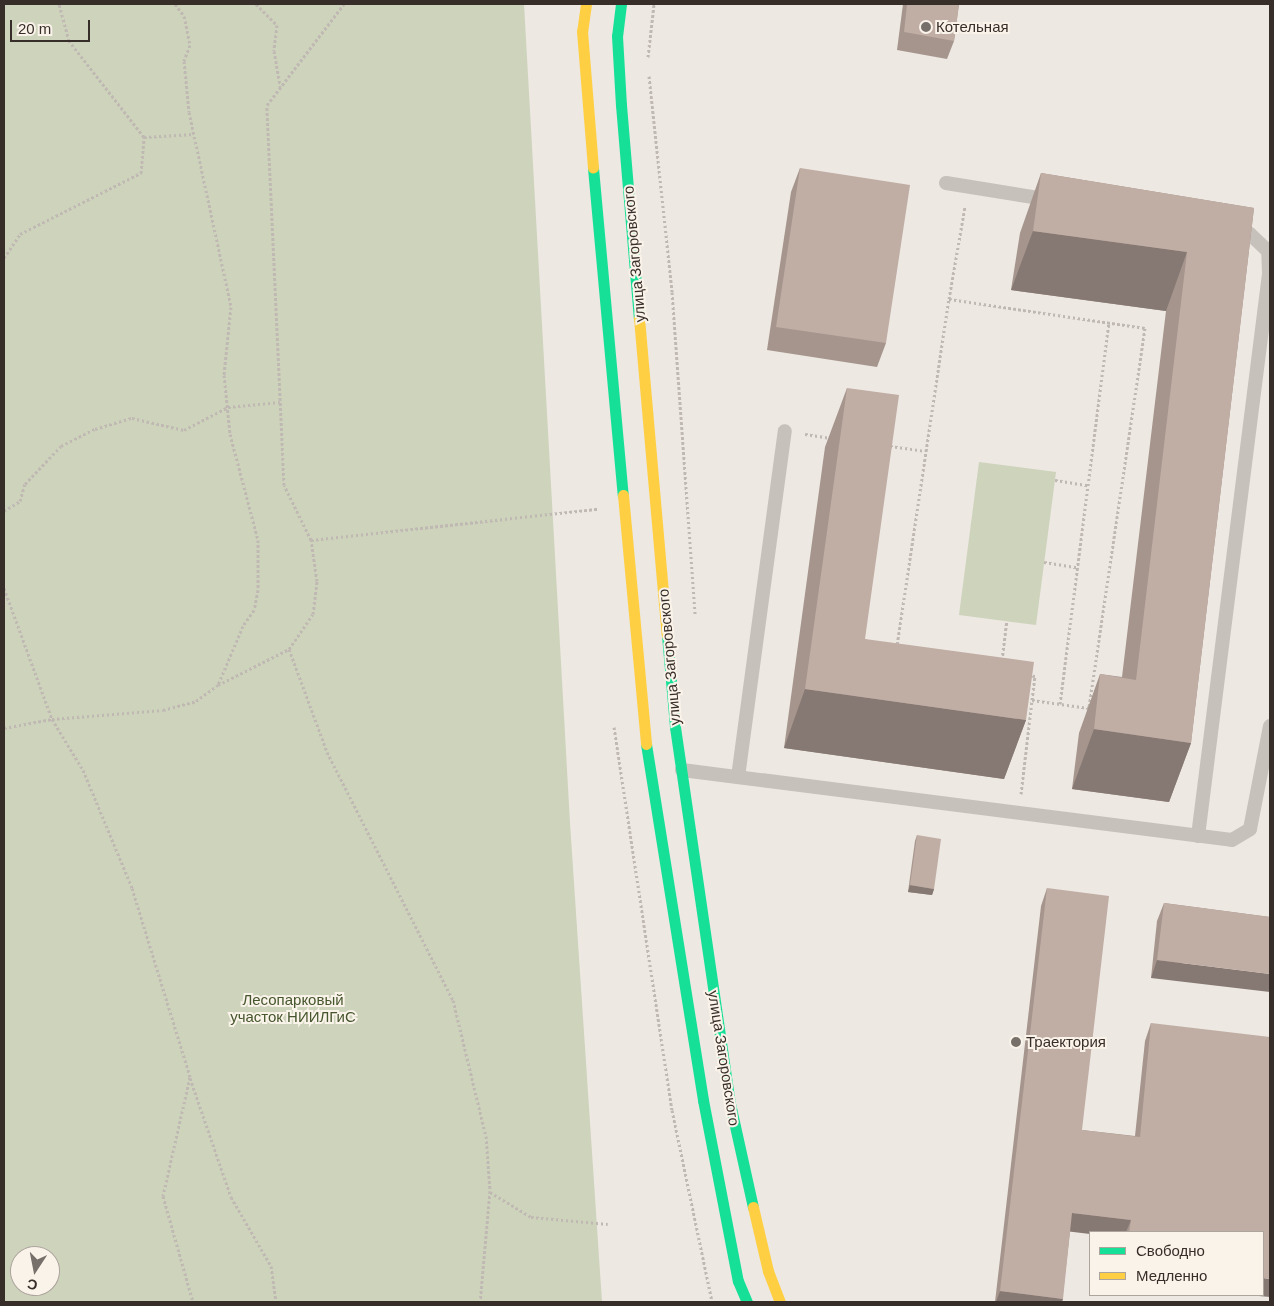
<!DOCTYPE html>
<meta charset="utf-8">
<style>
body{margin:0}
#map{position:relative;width:1274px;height:1306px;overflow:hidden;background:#ede8e2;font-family:Arial,sans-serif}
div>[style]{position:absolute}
.green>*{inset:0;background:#ced3bc}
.path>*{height:3px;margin-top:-1.5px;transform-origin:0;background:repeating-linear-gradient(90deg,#c0b9b3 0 2.5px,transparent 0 5px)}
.lane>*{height:14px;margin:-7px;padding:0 7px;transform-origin:7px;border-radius:7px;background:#c7c1bb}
.fast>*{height:11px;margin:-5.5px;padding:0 5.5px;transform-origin:5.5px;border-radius:5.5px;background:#16e098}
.slow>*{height:11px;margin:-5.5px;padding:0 5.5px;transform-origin:5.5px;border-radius:5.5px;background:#ffcf43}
.wall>*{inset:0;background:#a5958d}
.shaded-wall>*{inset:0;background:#867973}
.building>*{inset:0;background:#c0ada4}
.dots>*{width:14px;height:14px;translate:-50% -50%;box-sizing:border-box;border:2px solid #faf3ea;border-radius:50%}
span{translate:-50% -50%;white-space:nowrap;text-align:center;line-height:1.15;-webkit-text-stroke:4px #faf3ea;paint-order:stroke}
.poi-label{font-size:15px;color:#382e29}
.left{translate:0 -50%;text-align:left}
.street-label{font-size:15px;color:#382e29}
.park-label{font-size:15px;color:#45562d}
.frame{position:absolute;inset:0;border:5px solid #382e29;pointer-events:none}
.legend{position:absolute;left:1089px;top:1231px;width:175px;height:65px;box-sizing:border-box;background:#faf3ea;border:1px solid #aca49d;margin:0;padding:6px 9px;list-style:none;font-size:15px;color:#382e29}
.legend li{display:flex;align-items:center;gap:10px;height:25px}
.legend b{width:25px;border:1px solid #aca49d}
.north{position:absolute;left:10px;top:1246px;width:50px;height:50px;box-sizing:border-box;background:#faf3ea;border:1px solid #aca49d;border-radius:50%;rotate:191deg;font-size:14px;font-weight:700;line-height:20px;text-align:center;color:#382e29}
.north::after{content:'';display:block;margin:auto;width:18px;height:22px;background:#776f6a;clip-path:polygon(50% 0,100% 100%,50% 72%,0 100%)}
.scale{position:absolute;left:10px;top:20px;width:80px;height:22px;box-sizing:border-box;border:2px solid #382e29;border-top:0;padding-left:6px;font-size:15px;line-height:18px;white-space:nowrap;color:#382e29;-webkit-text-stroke:4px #faf3ea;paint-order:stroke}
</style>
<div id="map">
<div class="green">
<i style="clip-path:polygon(evenodd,4px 4px,524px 4px,570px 823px,602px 1302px,4px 1302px,4px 4px,20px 1256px,50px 1256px,50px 1286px,20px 1286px,20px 1256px)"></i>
<i style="clip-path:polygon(979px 462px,1056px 472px,1036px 625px,959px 615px)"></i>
</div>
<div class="path">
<i style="left:175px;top:4px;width:15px;rotate:53deg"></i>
<i style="left:184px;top:16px;width:30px;rotate:78deg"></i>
<i style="left:190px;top:45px;width:17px;rotate:111deg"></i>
<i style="left:184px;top:61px;width:51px;rotate:84.4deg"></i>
<i style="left:189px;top:112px;width:199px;rotate:77.8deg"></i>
<i style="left:231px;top:307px;width:68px;rotate:95.9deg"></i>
<i style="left:224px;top:375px;width:59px;rotate:84.2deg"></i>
<i style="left:230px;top:434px;width:110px;rotate:75.2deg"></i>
<i style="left:258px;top:540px;width:50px;rotate:90deg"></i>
<i style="left:258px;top:590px;width:20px;rotate:101deg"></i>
<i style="left:254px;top:610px;width:19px;rotate:125deg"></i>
<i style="left:243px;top:626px;width:64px;rotate:113deg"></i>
<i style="left:256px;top:4px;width:30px;rotate:45deg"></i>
<i style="left:277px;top:25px;width:26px;rotate:97deg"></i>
<i style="left:274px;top:51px;width:36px;rotate:80deg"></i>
<i style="left:648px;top:57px;width:53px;rotate:-83.5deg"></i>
<i style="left:649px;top:76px;width:217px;rotate:83.9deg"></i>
<i style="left:672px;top:292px;width:324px;rotate:85.9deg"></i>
<i style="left:144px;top:137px;width:49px;rotate:-3.5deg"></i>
<i style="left:4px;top:258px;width:29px;rotate:-56deg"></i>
<i style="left:20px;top:234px;width:136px;rotate:-26.8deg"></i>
<i style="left:141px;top:173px;width:36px;rotate:-85deg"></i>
<i style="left:144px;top:137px;width:122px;rotate:-128deg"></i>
<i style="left:69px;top:41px;width:38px;rotate:-105deg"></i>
<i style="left:949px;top:299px;width:198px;rotate:8.4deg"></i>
<i style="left:1145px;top:328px;width:384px;rotate:98.4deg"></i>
<i style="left:1089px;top:708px;width:58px;rotate:-172deg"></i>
<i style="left:1032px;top:700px;width:24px;rotate:-83deg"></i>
<i style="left:1035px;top:676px;width:141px;rotate:-173.1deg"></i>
<i style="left:895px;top:659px;width:364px;rotate:-81.5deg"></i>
<i style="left:949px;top:299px;width:94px;rotate:-80.2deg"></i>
<i style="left:805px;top:434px;width:26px;rotate:9deg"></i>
<i style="left:890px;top:446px;width:35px;rotate:8deg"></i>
<i style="left:1055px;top:480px;width:33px;rotate:9deg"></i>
<i style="left:4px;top:511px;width:19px;rotate:-32deg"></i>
<i style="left:20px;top:501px;width:18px;rotate:-74deg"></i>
<i style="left:25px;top:484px;width:52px;rotate:-46.5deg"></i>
<i style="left:61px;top:446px;width:38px;rotate:-27deg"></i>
<i style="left:95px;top:429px;width:39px;rotate:-17deg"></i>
<i style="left:132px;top:418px;width:53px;rotate:13deg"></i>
<i style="left:184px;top:430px;width:50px;rotate:-27.6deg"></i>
<i style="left:228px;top:407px;width:52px;rotate:-5.5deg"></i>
<i style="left:311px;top:540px;width:61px;rotate:-116.1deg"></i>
<i style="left:284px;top:485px;width:380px;rotate:-92.6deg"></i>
<i style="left:267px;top:105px;width:127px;rotate:-52.7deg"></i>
<i style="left:1044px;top:562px;width:33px;rotate:9deg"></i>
<i style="left:4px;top:588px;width:140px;rotate:69.9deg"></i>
<i style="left:52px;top:719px;width:60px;rotate:58.7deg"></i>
<i style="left:83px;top:770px;width:128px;rotate:67.4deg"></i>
<i style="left:132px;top:888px;width:198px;rotate:72.9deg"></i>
<i style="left:190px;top:1077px;width:122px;rotate:102.8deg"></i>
<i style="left:163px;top:1196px;width:110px;rotate:74.2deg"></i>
<i style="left:289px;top:649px;width:110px;rotate:69.7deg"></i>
<i style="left:327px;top:752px;width:278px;rotate:63.1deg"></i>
<i style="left:453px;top:1000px;width:140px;rotate:76.4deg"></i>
<i style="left:486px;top:1136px;width:55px;rotate:85.8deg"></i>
<i style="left:490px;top:1191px;width:111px;rotate:95.1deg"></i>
<i style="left:1002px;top:660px;width:39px;rotate:-83deg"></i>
<i style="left:1060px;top:704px;width:384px;rotate:-82.7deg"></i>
<i style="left:614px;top:727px;width:387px;rotate:81.4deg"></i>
<i style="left:672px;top:1110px;width:196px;rotate:78.2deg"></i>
<i style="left:4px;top:728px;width:49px;rotate:-10.6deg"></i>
<i style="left:52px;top:719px;width:111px;rotate:-4.6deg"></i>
<i style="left:163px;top:710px;width:34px;rotate:-15deg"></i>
<i style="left:196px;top:701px;width:27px;rotate:-36deg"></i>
<i style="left:218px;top:685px;width:80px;rotate:-26.9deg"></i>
<i style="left:289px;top:649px;width:42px;rotate:-55.6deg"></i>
<i style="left:313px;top:614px;width:33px;rotate:-83deg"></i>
<i style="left:317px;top:581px;width:41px;rotate:-98.3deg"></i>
<i style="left:311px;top:540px;width:289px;rotate:-6.2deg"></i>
<i style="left:1021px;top:794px;width:95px;rotate:-83.3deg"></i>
<i style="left:190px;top:1078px;width:126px;rotate:71deg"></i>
<i style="left:231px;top:1197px;width:80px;rotate:59.9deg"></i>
<i style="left:271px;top:1266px;width:36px;rotate:82deg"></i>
<i style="left:490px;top:1192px;width:48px;rotate:31.4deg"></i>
<i style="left:531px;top:1217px;width:77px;rotate:5.2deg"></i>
</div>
<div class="lane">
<i style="left:946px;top:183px;width:106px;rotate:9.2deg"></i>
<i style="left:682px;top:770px;width:554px;rotate:7.25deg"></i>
<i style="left:1232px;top:840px;width:21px;rotate:-31deg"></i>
<i style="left:1250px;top:829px;width:105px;rotate:-79deg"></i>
<i style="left:738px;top:777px;width:349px;rotate:-82.3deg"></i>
<i style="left:1198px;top:836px;width:566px;rotate:-82.8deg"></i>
<i style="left:1269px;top:274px;width:23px;rotate:-92deg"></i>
<i style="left:1268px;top:251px;width:25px;rotate:-137deg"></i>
<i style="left:1250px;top:234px;width:18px;rotate:-171deg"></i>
</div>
<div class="fast">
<i style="left:621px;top:4px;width:32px;rotate:97deg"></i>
<i style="left:617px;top:36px;width:69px;rotate:86.7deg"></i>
<i style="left:621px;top:105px;width:214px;rotate:85.2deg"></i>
<i style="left:593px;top:168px;width:328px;rotate:84.8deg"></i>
<i style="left:667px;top:635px;width:92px;rotate:85deg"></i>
<i style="left:675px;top:727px;width:376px;rotate:81.7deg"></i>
<i style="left:729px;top:1099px;width:111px;rotate:77.5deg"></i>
<i style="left:646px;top:744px;width:361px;rotate:80.9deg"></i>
<i style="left:703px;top:1100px;width:184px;rotate:79.1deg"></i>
<i style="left:738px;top:1281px;width:23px;rotate:67deg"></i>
</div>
<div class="slow">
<i style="left:586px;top:4px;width:27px;rotate:98deg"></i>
<i style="left:582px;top:31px;width:137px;rotate:85.4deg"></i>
<i style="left:639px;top:318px;width:318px;rotate:85deg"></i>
<i style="left:623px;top:495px;width:250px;rotate:84.7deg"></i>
<i style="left:753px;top:1207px;width:66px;rotate:76.8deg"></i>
<i style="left:768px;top:1271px;width:33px;rotate:69deg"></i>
</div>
<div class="wall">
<i style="clip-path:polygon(903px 4px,959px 4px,954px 41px,947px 59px,897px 50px)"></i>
<i style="clip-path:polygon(800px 168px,886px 343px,877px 367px,767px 350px,791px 192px)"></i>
<i style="clip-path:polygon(1041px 173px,1254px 208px,1191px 743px,1169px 802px,1072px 789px,1079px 733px,1100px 674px,1122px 677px,1166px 311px,1011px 290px,1020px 233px)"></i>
<i style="clip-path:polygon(847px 388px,865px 639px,1026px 720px,1004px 779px,784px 748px,825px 447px)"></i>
<i style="clip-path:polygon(917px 835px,934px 889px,932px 895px,908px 892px,915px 841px)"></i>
<i style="clip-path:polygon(1047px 888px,1082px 1130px,1135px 1136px,1145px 1041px,1151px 1023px,1263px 1232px,1090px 1232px,1070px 1231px,1062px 1302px,995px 1302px,1041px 906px)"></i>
<i style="clip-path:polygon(1164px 903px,1270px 917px,1151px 978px,1157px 921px)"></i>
</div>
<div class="shaded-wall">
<i style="clip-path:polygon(1033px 231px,1187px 252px,1166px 311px,1011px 290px)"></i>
<i style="clip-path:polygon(805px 689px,1026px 720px,1004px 779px,784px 748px)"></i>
<i style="clip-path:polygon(1094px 729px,1191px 743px,1169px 802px,1072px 789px)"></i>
<i style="clip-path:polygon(910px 885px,934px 889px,932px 895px,908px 892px)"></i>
<i style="clip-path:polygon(1157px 960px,1270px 974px,1270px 992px,1151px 978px)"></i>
<i style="clip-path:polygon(1072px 1213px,1131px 1220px,1126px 1232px,1090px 1232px,1090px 1234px,1065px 1231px)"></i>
<i style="clip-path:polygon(1263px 1278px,1270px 1279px,1270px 1297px,1248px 1295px,1263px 1295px)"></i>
<i style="clip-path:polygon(1000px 1291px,1063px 1299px,1062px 1302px,996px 1302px)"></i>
</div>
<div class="building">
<i style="clip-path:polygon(907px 4px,959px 4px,954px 41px,904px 32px)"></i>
<i style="clip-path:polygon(800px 168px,910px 185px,886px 343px,776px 327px)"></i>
<i style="clip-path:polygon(1041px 173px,1254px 208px,1191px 743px,1094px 729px,1100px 674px,1136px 680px,1187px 252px,1033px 231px)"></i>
<i style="clip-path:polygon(847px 388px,899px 395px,865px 639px,1034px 662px,1026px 720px,805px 689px)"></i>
<i style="clip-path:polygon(917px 835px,941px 839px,934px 889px,910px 885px)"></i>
<i style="clip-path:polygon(1047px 888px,1109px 896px,1082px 1130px,1140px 1137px,1151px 1023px,1270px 1037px,1270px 1279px,1263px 1278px,1263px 1232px,1129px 1232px,1131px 1220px,1072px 1213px,1063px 1299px,1000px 1291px)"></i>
<i style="clip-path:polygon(1164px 903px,1270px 917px,1270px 974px,1157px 960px)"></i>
</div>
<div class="dots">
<i style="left:926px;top:27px;background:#776f6a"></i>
<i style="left:1016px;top:1042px;background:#776f6a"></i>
</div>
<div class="poi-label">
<span class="left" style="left:936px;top:27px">Котельная</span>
<span class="left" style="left:1026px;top:1042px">Траектория</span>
</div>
<div class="street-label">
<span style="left:634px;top:254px;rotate:-95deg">улица Загоровского</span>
<span style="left:669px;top:657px;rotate:-95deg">улица Загоровского</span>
<span style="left:724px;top:1058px;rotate:81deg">улица Загоровского</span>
</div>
<div class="park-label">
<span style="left:293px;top:1008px">Лесопарковый<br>участок НИИЛГиС</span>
</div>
<div class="frame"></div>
<ul class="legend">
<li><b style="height:6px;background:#16e098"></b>Свободно</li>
<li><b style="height:6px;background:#ffcf43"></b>Медленно</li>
</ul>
<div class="north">С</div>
<div class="scale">20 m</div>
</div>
